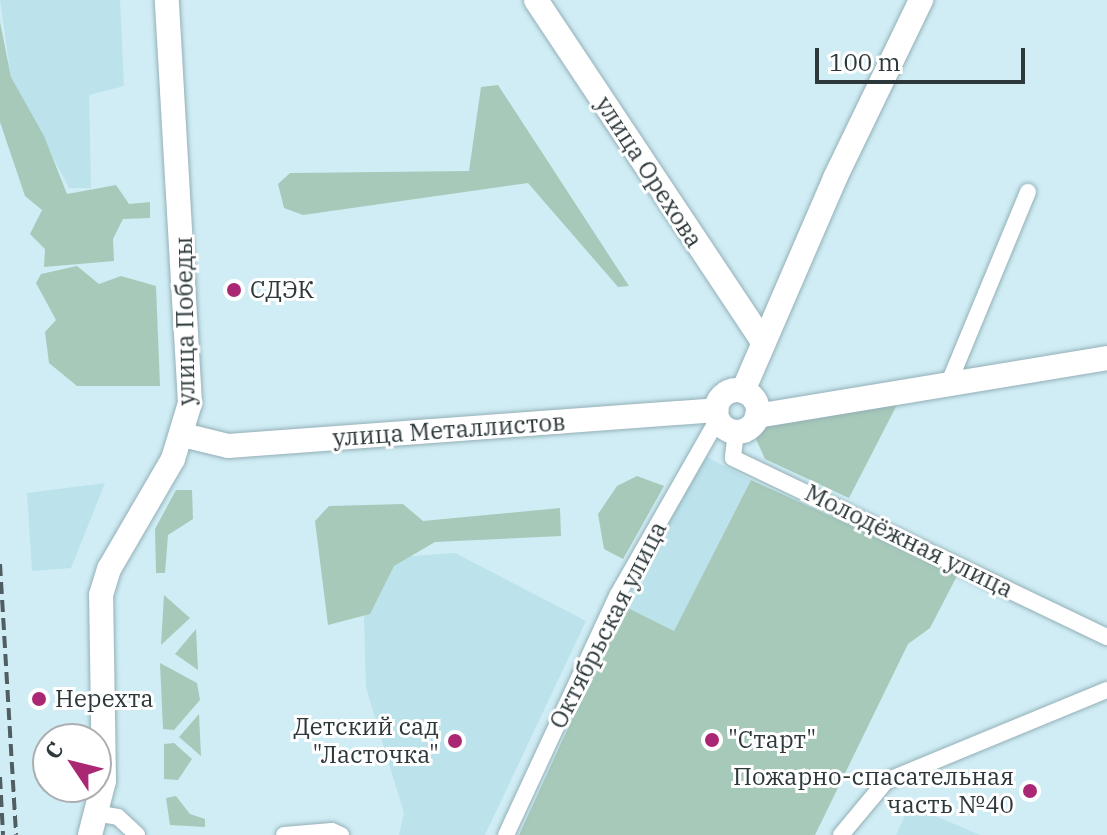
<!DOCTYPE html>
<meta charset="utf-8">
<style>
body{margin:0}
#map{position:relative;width:1107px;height:835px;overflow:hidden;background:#d0edf5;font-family:"IBM Plex Serif",serif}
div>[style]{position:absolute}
.built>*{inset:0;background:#bce2ec}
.green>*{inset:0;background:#a7c9b9}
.roads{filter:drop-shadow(0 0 2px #94afb7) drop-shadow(0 0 2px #94afb7)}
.street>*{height:16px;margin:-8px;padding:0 8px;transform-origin:8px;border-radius:8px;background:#fff}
.secondary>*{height:24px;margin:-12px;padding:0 12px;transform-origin:12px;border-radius:12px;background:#fff}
.secondary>.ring{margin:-12px;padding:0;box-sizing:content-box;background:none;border:24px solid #fff;border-radius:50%}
.rail>*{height:4px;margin-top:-2px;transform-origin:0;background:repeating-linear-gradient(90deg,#505e62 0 12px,transparent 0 18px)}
.dots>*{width:22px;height:22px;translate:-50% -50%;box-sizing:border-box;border:4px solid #fff;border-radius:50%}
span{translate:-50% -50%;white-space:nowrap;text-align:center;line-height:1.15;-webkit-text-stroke:6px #fff;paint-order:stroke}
.street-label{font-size:24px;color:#2d383b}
.poi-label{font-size:24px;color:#2d383b}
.left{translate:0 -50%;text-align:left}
.right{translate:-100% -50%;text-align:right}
.north{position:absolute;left:32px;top:723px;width:80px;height:80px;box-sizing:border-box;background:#fff;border:2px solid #abafb1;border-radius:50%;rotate:305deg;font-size:22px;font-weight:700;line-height:32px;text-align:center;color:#2d383b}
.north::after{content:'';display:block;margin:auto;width:28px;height:36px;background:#aa2873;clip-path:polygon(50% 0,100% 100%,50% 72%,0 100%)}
.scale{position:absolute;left:815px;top:48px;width:210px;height:36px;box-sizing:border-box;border:4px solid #2d383b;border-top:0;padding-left:10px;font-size:24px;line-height:28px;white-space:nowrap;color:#2d383b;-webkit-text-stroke:6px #fff;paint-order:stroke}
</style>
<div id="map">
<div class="built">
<i style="clip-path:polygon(0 0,120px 0,124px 86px,89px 95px,91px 188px,69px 188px,11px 77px)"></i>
<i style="clip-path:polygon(701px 454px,751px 480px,674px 631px,624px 606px)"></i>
<i style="clip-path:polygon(105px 483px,71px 568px,32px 571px,27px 493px)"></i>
<i style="clip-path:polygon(397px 550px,412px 556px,455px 553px,586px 621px,485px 835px,399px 835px,404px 813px,366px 688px,363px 587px)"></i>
<i style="clip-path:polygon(910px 805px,980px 835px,896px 835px)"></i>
</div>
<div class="green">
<i style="clip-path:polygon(0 22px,11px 77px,44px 136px,67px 194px,116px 185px,129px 204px,150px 202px,150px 218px,123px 219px,113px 239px,114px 261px,44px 267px,45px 249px,30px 234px,42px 210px,25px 196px,0 122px)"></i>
<i style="clip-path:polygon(498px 85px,629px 286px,618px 287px,528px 183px,303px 215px,284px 208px,278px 184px,290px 173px,469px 171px,481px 87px)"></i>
<i style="clip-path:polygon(77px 266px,99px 284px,121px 276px,156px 286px,160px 386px,77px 386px,49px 363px,45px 332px,56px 320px,36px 283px,41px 274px)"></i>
<i style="clip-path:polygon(902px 395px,849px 498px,765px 459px,756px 439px,768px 417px)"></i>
<i style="clip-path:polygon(637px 476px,664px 486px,623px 559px,604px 549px,598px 514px,617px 486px)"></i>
<i style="clip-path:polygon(751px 480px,958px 574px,930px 628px,908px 644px,815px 835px,519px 835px,624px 606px,674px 631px)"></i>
<i style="clip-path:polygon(176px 490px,192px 490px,193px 519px,168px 535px,165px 573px,156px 573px,155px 529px)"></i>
<i style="clip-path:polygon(403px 504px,423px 521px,560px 508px,561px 536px,435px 542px,394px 566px,370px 614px,328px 625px,315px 521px,329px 506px)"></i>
<i style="clip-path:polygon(164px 595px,190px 618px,161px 645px)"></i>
<i style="clip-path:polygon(196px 629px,198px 670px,175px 654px)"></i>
<i style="clip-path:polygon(160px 663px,197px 683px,200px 700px,174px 730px,163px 729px)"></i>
<i style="clip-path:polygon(199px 714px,201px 756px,179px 737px)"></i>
<i style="clip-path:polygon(174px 743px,192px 759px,178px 780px,164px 779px,164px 744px)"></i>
<i style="clip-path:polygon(176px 796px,190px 814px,205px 819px,205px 827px,170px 825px,166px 798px)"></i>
</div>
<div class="roads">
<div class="street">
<i style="left:948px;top:385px;width:209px;rotate:-67.5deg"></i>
<i style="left:736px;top:432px;width:26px;rotate:97deg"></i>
<i style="left:733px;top:458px;width:415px;rotate:25.6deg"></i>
<i style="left:95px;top:813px;width:23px;rotate:10deg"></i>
<i style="left:118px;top:817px;width:26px;rotate:43deg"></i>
<i style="left:284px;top:835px;width:48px;rotate:-4.8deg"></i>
<i style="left:332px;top:831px;width:10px;rotate:24deg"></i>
<i style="left:506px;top:835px;width:264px;rotate:-65.1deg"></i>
<i style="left:617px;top:596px;width:204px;rotate:-60.3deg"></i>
<i style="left:841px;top:835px;width:70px;rotate:-50.2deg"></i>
<i style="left:886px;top:781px;width:239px;rotate:-22.4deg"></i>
</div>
<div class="secondary">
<i style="left:536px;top:0;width:410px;rotate:56.4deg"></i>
<i class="ring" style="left:716px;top:390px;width:18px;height:18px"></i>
<i style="left:743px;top:391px;width:232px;rotate:-66.6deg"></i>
<i style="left:835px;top:178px;width:198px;rotate:-64.2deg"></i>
<i style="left:757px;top:416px;width:355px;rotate:-9.4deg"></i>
<i style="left:183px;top:435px;width:46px;rotate:13.7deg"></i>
<i style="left:228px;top:446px;width:490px;rotate:-4.2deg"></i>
<i style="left:90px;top:835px;width:56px;rotate:-75.5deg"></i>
<i style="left:104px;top:781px;width:186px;rotate:-90.9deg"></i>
<i style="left:101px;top:595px;width:27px;rotate:-73deg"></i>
<i style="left:109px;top:569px;width:127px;rotate:-59.8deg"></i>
<i style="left:173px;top:459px;width:59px;rotate:-73.1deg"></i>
<i style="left:190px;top:403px;width:404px;rotate:-93.3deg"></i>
</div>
</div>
<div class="rail">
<i style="left:0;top:564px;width:271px;rotate:86.6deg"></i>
<i style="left:0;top:777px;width:58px;rotate:87deg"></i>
</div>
<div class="dots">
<i style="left:234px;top:290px;background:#aa2873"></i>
<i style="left:39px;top:699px;background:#aa2873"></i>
<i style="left:712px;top:740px;background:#aa2873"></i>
<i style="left:455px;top:741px;background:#aa2873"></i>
<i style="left:1030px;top:791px;background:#aa2873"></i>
</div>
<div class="street-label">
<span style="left:649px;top:172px;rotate:57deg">улица Орехова</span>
<span style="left:185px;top:321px;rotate:-91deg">улица Победы</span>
<span style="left:449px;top:430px;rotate:-4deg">улица Металлистов</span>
<span style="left:909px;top:541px;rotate:26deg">Молодёжная улица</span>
<span style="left:608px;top:625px;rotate:-63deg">Октябрьская улица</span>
</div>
<div class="poi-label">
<span class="left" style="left:250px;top:290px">СДЭК</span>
<span class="left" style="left:55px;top:699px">Нерехта</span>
<span class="right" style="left:439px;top:741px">Детский сад<br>"Ласточка"</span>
<span class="left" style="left:728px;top:740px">"Старт"</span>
<span class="right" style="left:1014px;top:791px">Пожарно-спасательная<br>часть №40</span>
</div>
<div class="north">С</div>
<div class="scale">100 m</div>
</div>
